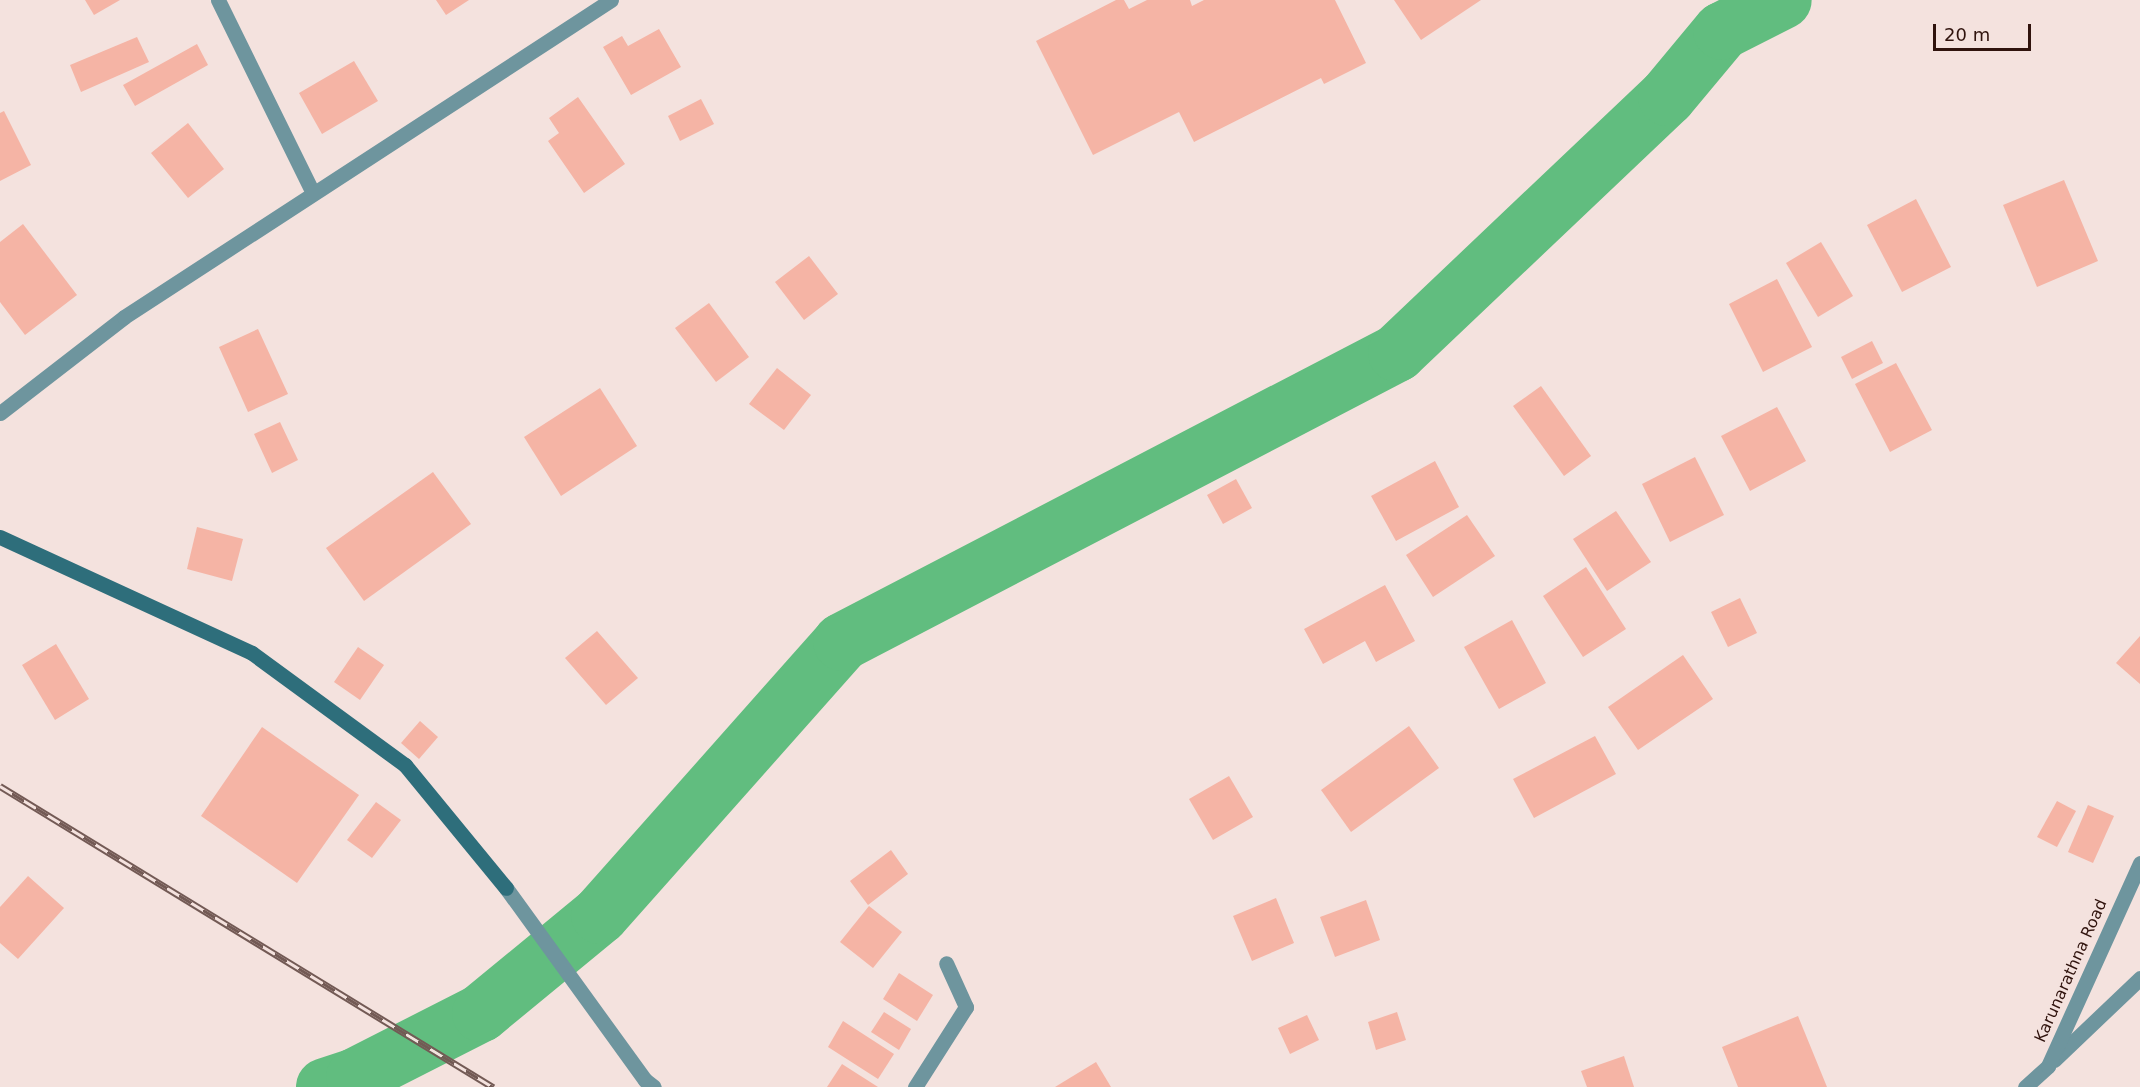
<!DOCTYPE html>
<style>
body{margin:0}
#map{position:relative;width:2140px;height:1087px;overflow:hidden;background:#f4e2de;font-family:"DejaVu Sans",sans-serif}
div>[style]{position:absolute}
.river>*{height:58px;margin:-29px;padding:0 29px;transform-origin:29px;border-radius:29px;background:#61bd7f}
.building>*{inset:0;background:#f5b4a5}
.service>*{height:15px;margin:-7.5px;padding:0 7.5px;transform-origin:7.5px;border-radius:7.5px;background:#6e959e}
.minor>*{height:15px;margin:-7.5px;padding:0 7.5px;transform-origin:7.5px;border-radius:7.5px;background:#6e959e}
.tertiary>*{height:15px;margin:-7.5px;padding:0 7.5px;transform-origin:7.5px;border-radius:7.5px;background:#6e959e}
.secondary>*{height:15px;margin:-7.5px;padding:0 7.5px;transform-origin:7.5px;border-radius:7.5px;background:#2e6e7b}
.rail>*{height:7px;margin-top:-3.5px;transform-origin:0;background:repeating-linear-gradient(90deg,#f4e2de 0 14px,#735a55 0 28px);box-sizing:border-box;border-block:2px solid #735a55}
span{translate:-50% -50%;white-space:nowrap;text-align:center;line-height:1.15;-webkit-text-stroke:4.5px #f4e2de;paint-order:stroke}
.street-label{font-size:16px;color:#30130d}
.scale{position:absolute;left:1933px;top:24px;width:98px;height:27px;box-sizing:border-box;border:3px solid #30130d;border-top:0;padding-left:8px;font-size:18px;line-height:21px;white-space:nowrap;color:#30130d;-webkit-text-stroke:4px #f4e2de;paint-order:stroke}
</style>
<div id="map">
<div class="river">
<i style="left:325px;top:1087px;width:32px;rotate:-18deg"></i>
<i style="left:355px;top:1077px;width:141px;rotate:-26.9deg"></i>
<i style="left:481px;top:1013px;width:154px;rotate:-39.5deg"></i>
<i style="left:600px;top:915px;width:365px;rotate:-48.4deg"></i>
<i style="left:842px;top:642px;width:626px;rotate:-27.51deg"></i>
<i style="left:1397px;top:353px;width:372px;rotate:-43.5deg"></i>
<i style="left:1667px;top:97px;width:86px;rotate:-50.2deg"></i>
<i style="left:1722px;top:31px;width:68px;rotate:-26.9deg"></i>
</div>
<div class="building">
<i style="clip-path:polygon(85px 0,120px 0,94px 15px)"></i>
<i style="clip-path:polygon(436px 0,469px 0,446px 15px)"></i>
<i style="clip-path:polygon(1116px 0,1124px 0,1129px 9px,1147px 0,1190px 0,1192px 6px,1204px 0,1335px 0,1366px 63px,1324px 84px,1321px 78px,1194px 142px,1179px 112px,1093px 155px,1036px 41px)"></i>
<i style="clip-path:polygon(1394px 0,1481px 0,1421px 40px)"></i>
<i style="clip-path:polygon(659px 29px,681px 67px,631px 95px,603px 47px,622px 36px,628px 46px)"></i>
<i style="clip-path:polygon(137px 37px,149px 62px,81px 92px,70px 65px)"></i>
<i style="clip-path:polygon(197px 44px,208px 65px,135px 106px,123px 85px)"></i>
<i style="clip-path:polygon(354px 61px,378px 101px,322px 134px,299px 93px)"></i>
<i style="clip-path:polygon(578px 97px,625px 164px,584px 193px,548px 141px,559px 133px,549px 118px)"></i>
<i style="clip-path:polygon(701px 99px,714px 124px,680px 141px,668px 116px)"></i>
<i style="clip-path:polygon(4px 111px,31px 165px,0 181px,0 113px)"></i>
<i style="clip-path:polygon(188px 123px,224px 169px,188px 198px,151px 153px)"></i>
<i style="clip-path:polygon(2064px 180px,2098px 261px,2037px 287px,2003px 205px)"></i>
<i style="clip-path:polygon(1916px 199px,1951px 267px,1902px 292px,1867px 225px)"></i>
<i style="clip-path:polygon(23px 224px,77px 295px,25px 335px,0 302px,0 242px)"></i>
<i style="clip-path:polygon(1821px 242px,1853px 296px,1818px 317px,1786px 263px)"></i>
<i style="clip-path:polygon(809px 256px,838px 294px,804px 320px,775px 282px)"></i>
<i style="clip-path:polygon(1777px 279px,1812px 347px,1763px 372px,1729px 304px)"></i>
<i style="clip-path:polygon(709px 303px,749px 357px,716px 382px,675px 328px)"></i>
<i style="clip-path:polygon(258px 329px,288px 394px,248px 412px,219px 347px)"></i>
<i style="clip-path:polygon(1872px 341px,1883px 363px,1852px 379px,1841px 357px)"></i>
<i style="clip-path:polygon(1896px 363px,1932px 430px,1890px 452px,1855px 384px)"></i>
<i style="clip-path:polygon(777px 368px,811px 395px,784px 430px,749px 404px)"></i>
<i style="clip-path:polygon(1541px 386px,1591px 456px,1564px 476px,1513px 406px)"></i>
<i style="clip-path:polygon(600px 388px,637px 446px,561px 496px,524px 437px)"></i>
<i style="clip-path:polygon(1777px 407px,1806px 461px,1750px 491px,1721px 436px)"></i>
<i style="clip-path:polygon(280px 422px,298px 460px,272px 473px,254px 434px)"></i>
<i style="clip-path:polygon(1695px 457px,1724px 515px,1670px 542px,1642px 484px)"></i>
<i style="clip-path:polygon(1435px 461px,1459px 507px,1396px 541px,1371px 496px)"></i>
<i style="clip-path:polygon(433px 472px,471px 524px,364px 601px,326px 548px)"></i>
<i style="clip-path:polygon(1236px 479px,1252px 508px,1223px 524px,1207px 495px)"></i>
<i style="clip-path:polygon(1616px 511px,1651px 562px,1607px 591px,1573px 539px)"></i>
<i style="clip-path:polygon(1467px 515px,1495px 556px,1433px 597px,1406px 555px)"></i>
<i style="clip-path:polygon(197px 527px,243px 539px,232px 581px,187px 569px)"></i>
<i style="clip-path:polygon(1586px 567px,1626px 629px,1583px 657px,1543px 596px)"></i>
<i style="clip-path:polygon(1385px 585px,1415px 641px,1376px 662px,1365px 641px,1323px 664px,1304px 629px)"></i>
<i style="clip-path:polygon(1740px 598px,1757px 633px,1728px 647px,1711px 612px)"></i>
<i style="clip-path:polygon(1512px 620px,1546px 683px,1499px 709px,1464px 647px)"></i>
<i style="clip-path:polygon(597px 631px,638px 678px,606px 705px,565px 658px)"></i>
<i style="clip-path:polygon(2140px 636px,2140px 684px,2116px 663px)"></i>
<i style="clip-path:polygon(56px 644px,89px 699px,55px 720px,22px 665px)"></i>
<i style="clip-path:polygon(358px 647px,384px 665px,360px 700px,334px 682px)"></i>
<i style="clip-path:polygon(1683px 655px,1713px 699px,1638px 750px,1608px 707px)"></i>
<i style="clip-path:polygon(420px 721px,438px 737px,419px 759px,401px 743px)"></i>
<i style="clip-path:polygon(1409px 726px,1439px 768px,1351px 832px,1321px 790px)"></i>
<i style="clip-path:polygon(262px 727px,359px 795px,297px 883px,201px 816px)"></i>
<i style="clip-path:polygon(1595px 736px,1616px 774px,1534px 818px,1513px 779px)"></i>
<i style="clip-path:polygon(1229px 776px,1253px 817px,1213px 840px,1189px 799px)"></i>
<i style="clip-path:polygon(2057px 801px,2076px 811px,2057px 847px,2037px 837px)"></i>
<i style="clip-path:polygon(376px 802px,401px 820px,372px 858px,347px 840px)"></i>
<i style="clip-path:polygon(2088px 805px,2114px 816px,2093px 863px,2068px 852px)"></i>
<i style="clip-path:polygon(891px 850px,908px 874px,868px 905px,850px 881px)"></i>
<i style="clip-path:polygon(28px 876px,64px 908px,18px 959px,0 943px,0 907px)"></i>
<i style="clip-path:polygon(1276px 898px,1294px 943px,1252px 961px,1233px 916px)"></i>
<i style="clip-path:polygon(1366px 900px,1380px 940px,1335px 957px,1320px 917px)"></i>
<i style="clip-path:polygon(869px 906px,902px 932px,873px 968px,840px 942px)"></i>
<i style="clip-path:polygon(899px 973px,933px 995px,917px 1021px,883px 999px)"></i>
<i style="clip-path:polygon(884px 1012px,911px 1029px,899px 1050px,871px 1032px)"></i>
<i style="clip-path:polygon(1397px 1012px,1406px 1040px,1376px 1050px,1368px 1022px)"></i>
<i style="clip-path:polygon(1307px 1015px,1319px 1040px,1290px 1054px,1278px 1028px)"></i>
<i style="clip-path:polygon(1798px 1016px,1827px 1087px,1738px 1087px,1722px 1047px)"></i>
<i style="clip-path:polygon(843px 1021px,894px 1054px,878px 1079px,828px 1047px)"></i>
<i style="clip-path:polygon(1624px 1056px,1634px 1087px,1587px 1087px,1581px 1071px)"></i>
<i style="clip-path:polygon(1096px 1062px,1111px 1087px,1055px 1087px)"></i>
<i style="clip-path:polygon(842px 1064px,878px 1087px,827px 1087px)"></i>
</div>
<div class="service">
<i style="left:915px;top:1087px;width:95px;rotate:-57.5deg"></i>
<i style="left:966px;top:1007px;width:48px;rotate:-114.4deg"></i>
</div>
<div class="minor">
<i style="left:218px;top:0;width:215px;rotate:63.8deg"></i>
<i style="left:0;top:413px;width:157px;rotate:-37.7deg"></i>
<i style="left:124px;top:317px;width:581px;rotate:-33.06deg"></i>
<i style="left:2054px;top:1060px;width:119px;rotate:-43.6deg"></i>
<i style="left:2025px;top:1087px;width:31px;rotate:-42deg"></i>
<i style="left:2048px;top:1066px;width:223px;rotate:-65.6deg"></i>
</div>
<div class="tertiary">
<i style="left:506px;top:888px;width:237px;rotate:54.1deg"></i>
<i style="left:645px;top:1080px;width:11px;rotate:38deg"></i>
</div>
<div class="secondary">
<i style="left:0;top:537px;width:277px;rotate:24.7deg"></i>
<i style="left:252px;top:653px;width:190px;rotate:36.2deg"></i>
<i style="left:405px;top:765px;width:159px;rotate:50.6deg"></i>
</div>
<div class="rail">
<i style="left:0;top:786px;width:578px;rotate:31.41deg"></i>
</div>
<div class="street-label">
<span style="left:2071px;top:971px;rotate:-66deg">Karunarathna Road</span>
</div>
<div class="scale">20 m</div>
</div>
